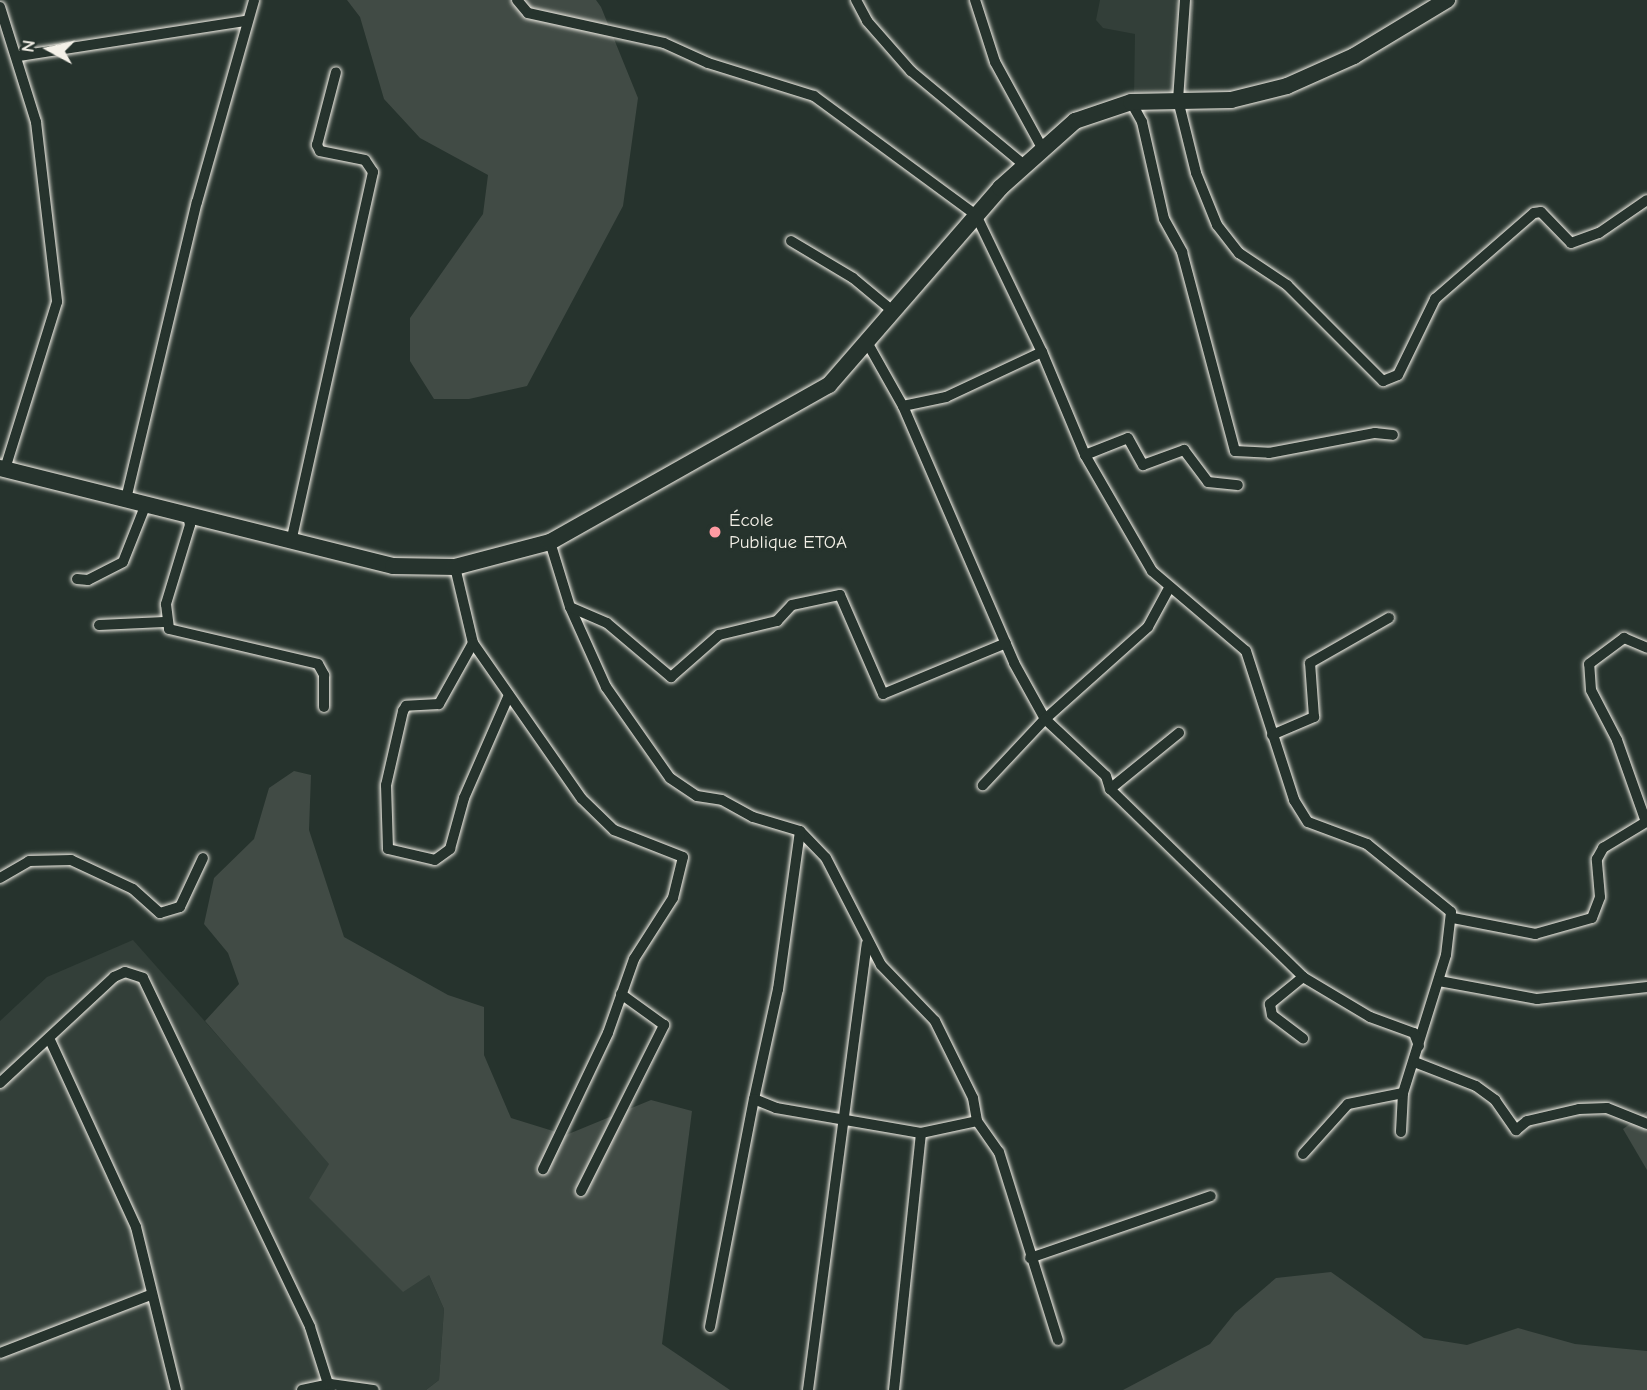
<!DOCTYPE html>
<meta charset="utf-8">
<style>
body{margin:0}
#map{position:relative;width:1647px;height:1390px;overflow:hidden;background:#26332d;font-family:"Comic Neue",sans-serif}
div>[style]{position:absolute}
.built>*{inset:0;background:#333f39}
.green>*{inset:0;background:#414b45}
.roads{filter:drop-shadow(0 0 2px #f4f1e8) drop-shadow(0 0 2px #f4f1e8)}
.street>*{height:10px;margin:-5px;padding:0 5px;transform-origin:5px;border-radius:5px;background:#26332d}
.secondary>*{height:16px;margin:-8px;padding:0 8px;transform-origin:8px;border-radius:8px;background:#26332d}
.dots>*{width:19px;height:19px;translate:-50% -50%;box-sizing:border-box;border:4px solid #26332d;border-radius:50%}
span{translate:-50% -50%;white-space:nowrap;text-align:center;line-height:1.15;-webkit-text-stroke:7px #26332d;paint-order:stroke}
.poi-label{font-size:19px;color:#f4f1e8}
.left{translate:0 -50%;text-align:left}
.north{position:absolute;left:14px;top:14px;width:70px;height:70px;-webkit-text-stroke:5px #26332d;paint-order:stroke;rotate:278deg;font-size:19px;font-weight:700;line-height:28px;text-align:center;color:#f4f1e8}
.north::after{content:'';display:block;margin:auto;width:24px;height:32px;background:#f4f1e8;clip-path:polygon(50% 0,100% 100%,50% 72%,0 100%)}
</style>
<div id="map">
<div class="built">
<i style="clip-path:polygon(1100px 0,1194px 0,1189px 94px,1134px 97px,1135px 34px,1103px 28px,1096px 20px)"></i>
<i style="clip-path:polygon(133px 940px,429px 1275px,444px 1309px,439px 1380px,426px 1390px,0 1390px,0 1021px,47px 977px)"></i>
</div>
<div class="green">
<i style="clip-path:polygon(347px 0,596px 0,601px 7px,638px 98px,623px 206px,527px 386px,469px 399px,434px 399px,410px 361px,410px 318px,483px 214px,488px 175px,420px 138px,384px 99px,360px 17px)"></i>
<i style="clip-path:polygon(294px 771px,311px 775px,309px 830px,344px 937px,448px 995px,484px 1007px,484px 1055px,511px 1118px,566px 1135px,651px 1100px,692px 1111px,662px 1344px,730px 1390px,426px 1390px,439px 1380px,444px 1309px,429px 1275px,403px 1292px,309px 1198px,329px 1164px,205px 1021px,239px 984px,228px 953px,204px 924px,214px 878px,254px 839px,269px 788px)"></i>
<i style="clip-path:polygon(1647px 1111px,1647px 1170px,1623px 1129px)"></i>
<i style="clip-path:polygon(1331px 1272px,1424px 1338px,1467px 1345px,1518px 1328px,1575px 1344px,1647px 1351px,1647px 1390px,1123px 1390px,1210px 1344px,1235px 1313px,1276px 1278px)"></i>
</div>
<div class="roads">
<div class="street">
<i style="left:517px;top:0;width:17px;rotate:50deg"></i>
<i style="left:528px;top:13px;width:139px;rotate:12.4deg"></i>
<i style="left:664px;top:43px;width:48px;rotate:24.4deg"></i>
<i style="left:708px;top:63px;width:111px;rotate:17.3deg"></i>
<i style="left:814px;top:96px;width:201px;rotate:36.3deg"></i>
<i style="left:976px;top:215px;width:152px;rotate:64.3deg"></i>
<i style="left:856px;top:0;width:24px;rotate:62deg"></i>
<i style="left:867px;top:21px;width:67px;rotate:48.7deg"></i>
<i style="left:911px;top:71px;width:146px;rotate:39.7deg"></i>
<i style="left:975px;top:0;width:65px;rotate:72.1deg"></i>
<i style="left:995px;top:62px;width:96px;rotate:61.3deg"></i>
<i style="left:1185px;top:0;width:100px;rotate:94deg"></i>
<i style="left:1178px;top:100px;width:75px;rotate:76.1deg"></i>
<i style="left:1196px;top:173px;width:56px;rotate:68deg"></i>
<i style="left:1217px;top:225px;width:36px;rotate:52deg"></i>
<i style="left:1239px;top:253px;width:58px;rotate:33.7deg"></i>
<i style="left:1287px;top:285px;width:136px;rotate:45deg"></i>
<i style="left:1383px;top:381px;width:16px;rotate:-22deg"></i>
<i style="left:1398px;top:375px;width:85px;rotate:-64deg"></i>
<i style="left:1435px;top:299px;width:131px;rotate:-41deg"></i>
<i style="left:1534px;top:213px;width:7px;rotate:-8deg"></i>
<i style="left:1541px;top:212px;width:43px;rotate:45.9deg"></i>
<i style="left:1571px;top:243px;width:30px;rotate:-20deg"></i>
<i style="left:1599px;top:233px;width:58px;rotate:-34.5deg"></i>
<i style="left:0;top:7px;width:121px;rotate:72.6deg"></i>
<i style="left:36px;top:122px;width:181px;rotate:83.3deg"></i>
<i style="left:57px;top:302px;width:175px;rotate:107.3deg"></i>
<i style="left:19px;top:56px;width:230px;rotate:-8.8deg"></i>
<i style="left:1131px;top:102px;width:23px;rotate:61deg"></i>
<i style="left:1142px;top:122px;width:99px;rotate:77.2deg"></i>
<i style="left:1164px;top:219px;width:38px;rotate:61deg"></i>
<i style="left:1182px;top:252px;width:206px;rotate:75.1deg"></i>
<i style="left:1235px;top:451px;width:34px;rotate:3deg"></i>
<i style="left:1269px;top:453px;width:108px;rotate:-10.7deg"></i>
<i style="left:1375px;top:433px;width:18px;rotate:6deg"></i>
<i style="left:791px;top:241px;width:72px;rotate:30.8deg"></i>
<i style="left:853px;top:278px;width:53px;rotate:39.7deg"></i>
<i style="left:868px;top:344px;width:71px;rotate:60.6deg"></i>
<i style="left:903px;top:406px;width:280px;rotate:66.6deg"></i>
<i style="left:1014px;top:663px;width:64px;rotate:61deg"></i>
<i style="left:1045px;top:719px;width:91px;rotate:133.2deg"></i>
<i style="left:903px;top:406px;width:44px;rotate:-11.8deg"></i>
<i style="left:946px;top:397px;width:106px;rotate:-25.1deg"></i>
<i style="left:1042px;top:352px;width:112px;rotate:67.3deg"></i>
<i style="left:1085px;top:455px;width:134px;rotate:60deg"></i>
<i style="left:1152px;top:571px;width:123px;rotate:40.4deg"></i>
<i style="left:1246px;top:651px;width:157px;rotate:72.1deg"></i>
<i style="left:1294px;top:800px;width:26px;rotate:58deg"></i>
<i style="left:1308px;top:822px;width:63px;rotate:20.4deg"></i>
<i style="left:1367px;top:844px;width:108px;rotate:39deg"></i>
<i style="left:1451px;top:912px;width:43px;rotate:96.6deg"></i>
<i style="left:1446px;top:955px;width:145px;rotate:107.3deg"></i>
<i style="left:1403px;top:1093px;width:39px;rotate:93deg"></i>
<i style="left:1085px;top:455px;width:46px;rotate:-21.6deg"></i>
<i style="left:1128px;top:438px;width:31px;rotate:61deg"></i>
<i style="left:1143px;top:465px;width:44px;rotate:-20.1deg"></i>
<i style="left:1184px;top:450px;width:40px;rotate:53deg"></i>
<i style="left:1208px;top:482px;width:30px;rotate:6deg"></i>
<i style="left:126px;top:499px;width:305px;rotate:-76.6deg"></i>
<i style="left:197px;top:202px;width:210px;rotate:-74.2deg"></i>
<i style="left:188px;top:515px;width:10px;rotate:79deg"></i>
<i style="left:190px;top:525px;width:83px;rotate:106.9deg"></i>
<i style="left:166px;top:604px;width:25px;rotate:83deg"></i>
<i style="left:169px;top:629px;width:153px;rotate:13.2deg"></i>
<i style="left:318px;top:664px;width:13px;rotate:61deg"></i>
<i style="left:324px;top:675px;width:32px;rotate:90deg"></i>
<i style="left:291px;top:542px;width:379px;rotate:-77.5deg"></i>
<i style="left:373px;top:172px;width:14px;rotate:-124deg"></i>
<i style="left:365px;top:160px;width:46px;rotate:-168.7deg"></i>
<i style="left:320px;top:151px;width:7px;rotate:-117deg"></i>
<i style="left:317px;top:145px;width:75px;rotate:-75.4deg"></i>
<i style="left:550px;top:542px;width:68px;rotate:72.9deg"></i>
<i style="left:570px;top:607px;width:88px;rotate:65.8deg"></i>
<i style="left:606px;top:687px;width:111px;rotate:54.9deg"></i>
<i style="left:670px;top:778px;width:32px;rotate:34deg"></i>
<i style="left:697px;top:796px;width:25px;rotate:9deg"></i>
<i style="left:722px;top:800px;width:35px;rotate:29deg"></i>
<i style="left:753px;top:817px;width:49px;rotate:16.6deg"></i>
<i style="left:800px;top:831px;width:37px;rotate:46deg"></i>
<i style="left:826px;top:858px;width:120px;rotate:62.8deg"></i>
<i style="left:881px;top:965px;width:78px;rotate:46deg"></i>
<i style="left:935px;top:1021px;width:86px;rotate:63.7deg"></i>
<i style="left:973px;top:1098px;width:23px;rotate:80deg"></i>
<i style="left:977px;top:1121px;width:38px;rotate:55deg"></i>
<i style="left:999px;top:1152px;width:197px;rotate:72.6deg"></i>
<i style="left:455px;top:567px;width:78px;rotate:76.7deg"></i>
<i style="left:473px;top:643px;width:190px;rotate:55.1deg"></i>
<i style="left:582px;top:799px;width:45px;rotate:44.1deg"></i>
<i style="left:614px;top:830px;width:74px;rotate:21.4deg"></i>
<i style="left:683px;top:857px;width:42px;rotate:103.7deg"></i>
<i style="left:673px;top:898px;width:72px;rotate:122.6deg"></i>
<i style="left:634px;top:959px;width:78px;rotate:109.4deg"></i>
<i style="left:608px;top:1033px;width:151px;rotate:115.5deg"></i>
<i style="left:77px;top:579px;width:11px;rotate:5deg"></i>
<i style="left:88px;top:580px;width:39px;rotate:-27deg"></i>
<i style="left:123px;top:562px;width:62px;rotate:-68.4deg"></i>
<i style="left:1168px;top:590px;width:42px;rotate:118.4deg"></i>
<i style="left:1148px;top:627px;width:138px;rotate:138.2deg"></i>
<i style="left:1045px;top:719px;width:83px;rotate:43.1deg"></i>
<i style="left:1106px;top:776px;width:14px;rotate:73deg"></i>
<i style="left:1110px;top:789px;width:89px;rotate:-39.1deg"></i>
<i style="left:570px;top:607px;width:40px;rotate:23.4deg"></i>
<i style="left:607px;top:623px;width:84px;rotate:40.2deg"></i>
<i style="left:671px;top:677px;width:64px;rotate:-41.2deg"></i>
<i style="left:719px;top:635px;width:60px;rotate:-13.6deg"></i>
<i style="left:777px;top:621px;width:22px;rotate:-47deg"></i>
<i style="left:792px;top:605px;width:49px;rotate:-11.8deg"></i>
<i style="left:840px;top:595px;width:108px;rotate:66.5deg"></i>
<i style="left:883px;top:694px;width:133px;rotate:-22.5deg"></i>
<i style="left:99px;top:625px;width:65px;rotate:-2.6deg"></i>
<i style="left:473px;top:643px;width:70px;rotate:119.1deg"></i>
<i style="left:439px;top:704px;width:33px;rotate:177deg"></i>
<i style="left:406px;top:706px;width:6px;rotate:121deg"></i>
<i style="left:403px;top:711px;width:76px;rotate:102.9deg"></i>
<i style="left:386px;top:785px;width:64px;rotate:88.2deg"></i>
<i style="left:388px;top:849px;width:48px;rotate:13.2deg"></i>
<i style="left:435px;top:860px;width:19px;rotate:-36deg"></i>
<i style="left:450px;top:849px;width:53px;rotate:-74.6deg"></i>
<i style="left:464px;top:798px;width:112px;rotate:-66.4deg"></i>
<i style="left:1272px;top:735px;width:46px;rotate:-23.2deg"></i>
<i style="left:1314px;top:717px;width:54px;rotate:-94.2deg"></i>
<i style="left:1310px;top:663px;width:91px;rotate:-29.7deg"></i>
<i style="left:1110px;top:789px;width:269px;rotate:44.2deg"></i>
<i style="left:1303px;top:977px;width:78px;rotate:30.8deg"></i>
<i style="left:1370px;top:1017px;width:47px;rotate:20deg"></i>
<i style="left:1414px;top:1033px;width:14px;rotate:69deg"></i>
<i style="left:800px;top:831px;width:160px;rotate:97.9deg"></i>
<i style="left:778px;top:989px;width:113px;rotate:102.3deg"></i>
<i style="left:754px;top:1099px;width:24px;rotate:22deg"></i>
<i style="left:776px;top:1108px;width:147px;rotate:9.8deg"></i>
<i style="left:921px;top:1133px;width:57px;rotate:-12.1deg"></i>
<i style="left:0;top:878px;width:34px;rotate:-30deg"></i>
<i style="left:29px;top:861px;width:42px;rotate:-1.4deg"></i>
<i style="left:71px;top:860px;width:68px;rotate:25.1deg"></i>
<i style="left:133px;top:889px;width:36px;rotate:42deg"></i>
<i style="left:160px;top:913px;width:21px;rotate:-17deg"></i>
<i style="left:180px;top:907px;width:54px;rotate:-64.9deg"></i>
<i style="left:1453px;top:918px;width:84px;rotate:11deg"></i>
<i style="left:1535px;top:934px;width:59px;rotate:-15.7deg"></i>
<i style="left:1592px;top:918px;width:22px;rotate:-69deg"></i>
<i style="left:1600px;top:897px;width:38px;rotate:-95deg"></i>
<i style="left:1597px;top:859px;width:13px;rotate:-61deg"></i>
<i style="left:1603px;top:848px;width:50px;rotate:-31.2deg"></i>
<i style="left:1646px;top:822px;width:87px;rotate:-109.5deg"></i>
<i style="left:1617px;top:740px;width:56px;rotate:-117.5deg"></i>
<i style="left:1591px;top:690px;width:26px;rotate:-94deg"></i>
<i style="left:1589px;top:664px;width:44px;rotate:-36.6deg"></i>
<i style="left:1624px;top:638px;width:25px;rotate:23deg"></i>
<i style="left:1303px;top:977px;width:43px;rotate:140.7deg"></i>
<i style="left:1270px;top:1004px;width:11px;rotate:80deg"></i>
<i style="left:1272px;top:1015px;width:39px;rotate:37deg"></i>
<i style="left:1439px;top:981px;width:100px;rotate:10.4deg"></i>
<i style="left:1537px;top:999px;width:111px;rotate:-6.2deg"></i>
<i style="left:50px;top:1040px;width:206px;rotate:65.3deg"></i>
<i style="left:136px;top:1227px;width:168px;rotate:76.2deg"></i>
<i style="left:1417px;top:1063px;width:63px;rotate:21.3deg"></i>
<i style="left:1476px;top:1086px;width:24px;rotate:36deg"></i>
<i style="left:1495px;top:1100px;width:37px;rotate:55deg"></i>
<i style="left:1516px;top:1130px;width:14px;rotate:-39deg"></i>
<i style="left:1527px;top:1121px;width:53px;rotate:-13deg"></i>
<i style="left:1579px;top:1109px;width:28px;rotate:-2deg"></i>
<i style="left:1607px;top:1108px;width:43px;rotate:21.8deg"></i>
<i style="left:0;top:1083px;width:156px;rotate:-42.9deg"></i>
<i style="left:114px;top:977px;width:12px;rotate:-24deg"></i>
<i style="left:125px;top:972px;width:19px;rotate:18deg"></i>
<i style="left:143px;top:978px;width:387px;rotate:64.4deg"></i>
<i style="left:310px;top:1327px;width:66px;rotate:72.4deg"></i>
<i style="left:1303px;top:1154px;width:67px;rotate:-48deg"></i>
<i style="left:1348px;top:1104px;width:56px;rotate:-11.3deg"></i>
<i style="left:581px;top:1191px;width:186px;rotate:-63.4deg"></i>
<i style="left:664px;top:1025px;width:53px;rotate:-144.2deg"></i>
<i style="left:1030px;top:1258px;width:191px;rotate:-18.9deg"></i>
<i style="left:710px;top:1327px;width:232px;rotate:-79.1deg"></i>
<i style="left:0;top:1353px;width:161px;rotate:-21.1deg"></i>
<i style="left:302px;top:1390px;width:29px;rotate:-12deg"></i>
<i style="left:330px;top:1384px;width:44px;rotate:7.8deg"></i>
<i style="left:808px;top:1390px;width:450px;rotate:-82.5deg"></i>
<i style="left:894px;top:1390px;width:258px;rotate:-84deg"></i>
</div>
<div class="secondary">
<i style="left:0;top:468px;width:405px;rotate:14deg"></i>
<i style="left:393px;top:566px;width:62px;rotate:0.9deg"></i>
<i style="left:455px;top:567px;width:98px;rotate:-14.7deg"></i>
<i style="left:550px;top:542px;width:320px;rotate:-29.4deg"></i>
<i style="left:829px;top:385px;width:261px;rotate:-49deg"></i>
<i style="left:1000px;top:188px;width:101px;rotate:-41.8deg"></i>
<i style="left:1075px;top:121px;width:59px;rotate:-18.7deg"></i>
<i style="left:1131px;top:102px;width:100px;rotate:-1.1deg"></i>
<i style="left:1231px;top:100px;width:58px;rotate:-14deg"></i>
<i style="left:1287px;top:86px;width:73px;rotate:-24.1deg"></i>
<i style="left:1354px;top:56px;width:109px;rotate:-31.1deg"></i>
</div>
</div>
<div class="dots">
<i style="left:715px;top:532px;background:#ff9aa2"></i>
</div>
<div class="poi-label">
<span class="left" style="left:729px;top:532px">École<br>Publique ETOA</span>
</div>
<div class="north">N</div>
</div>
